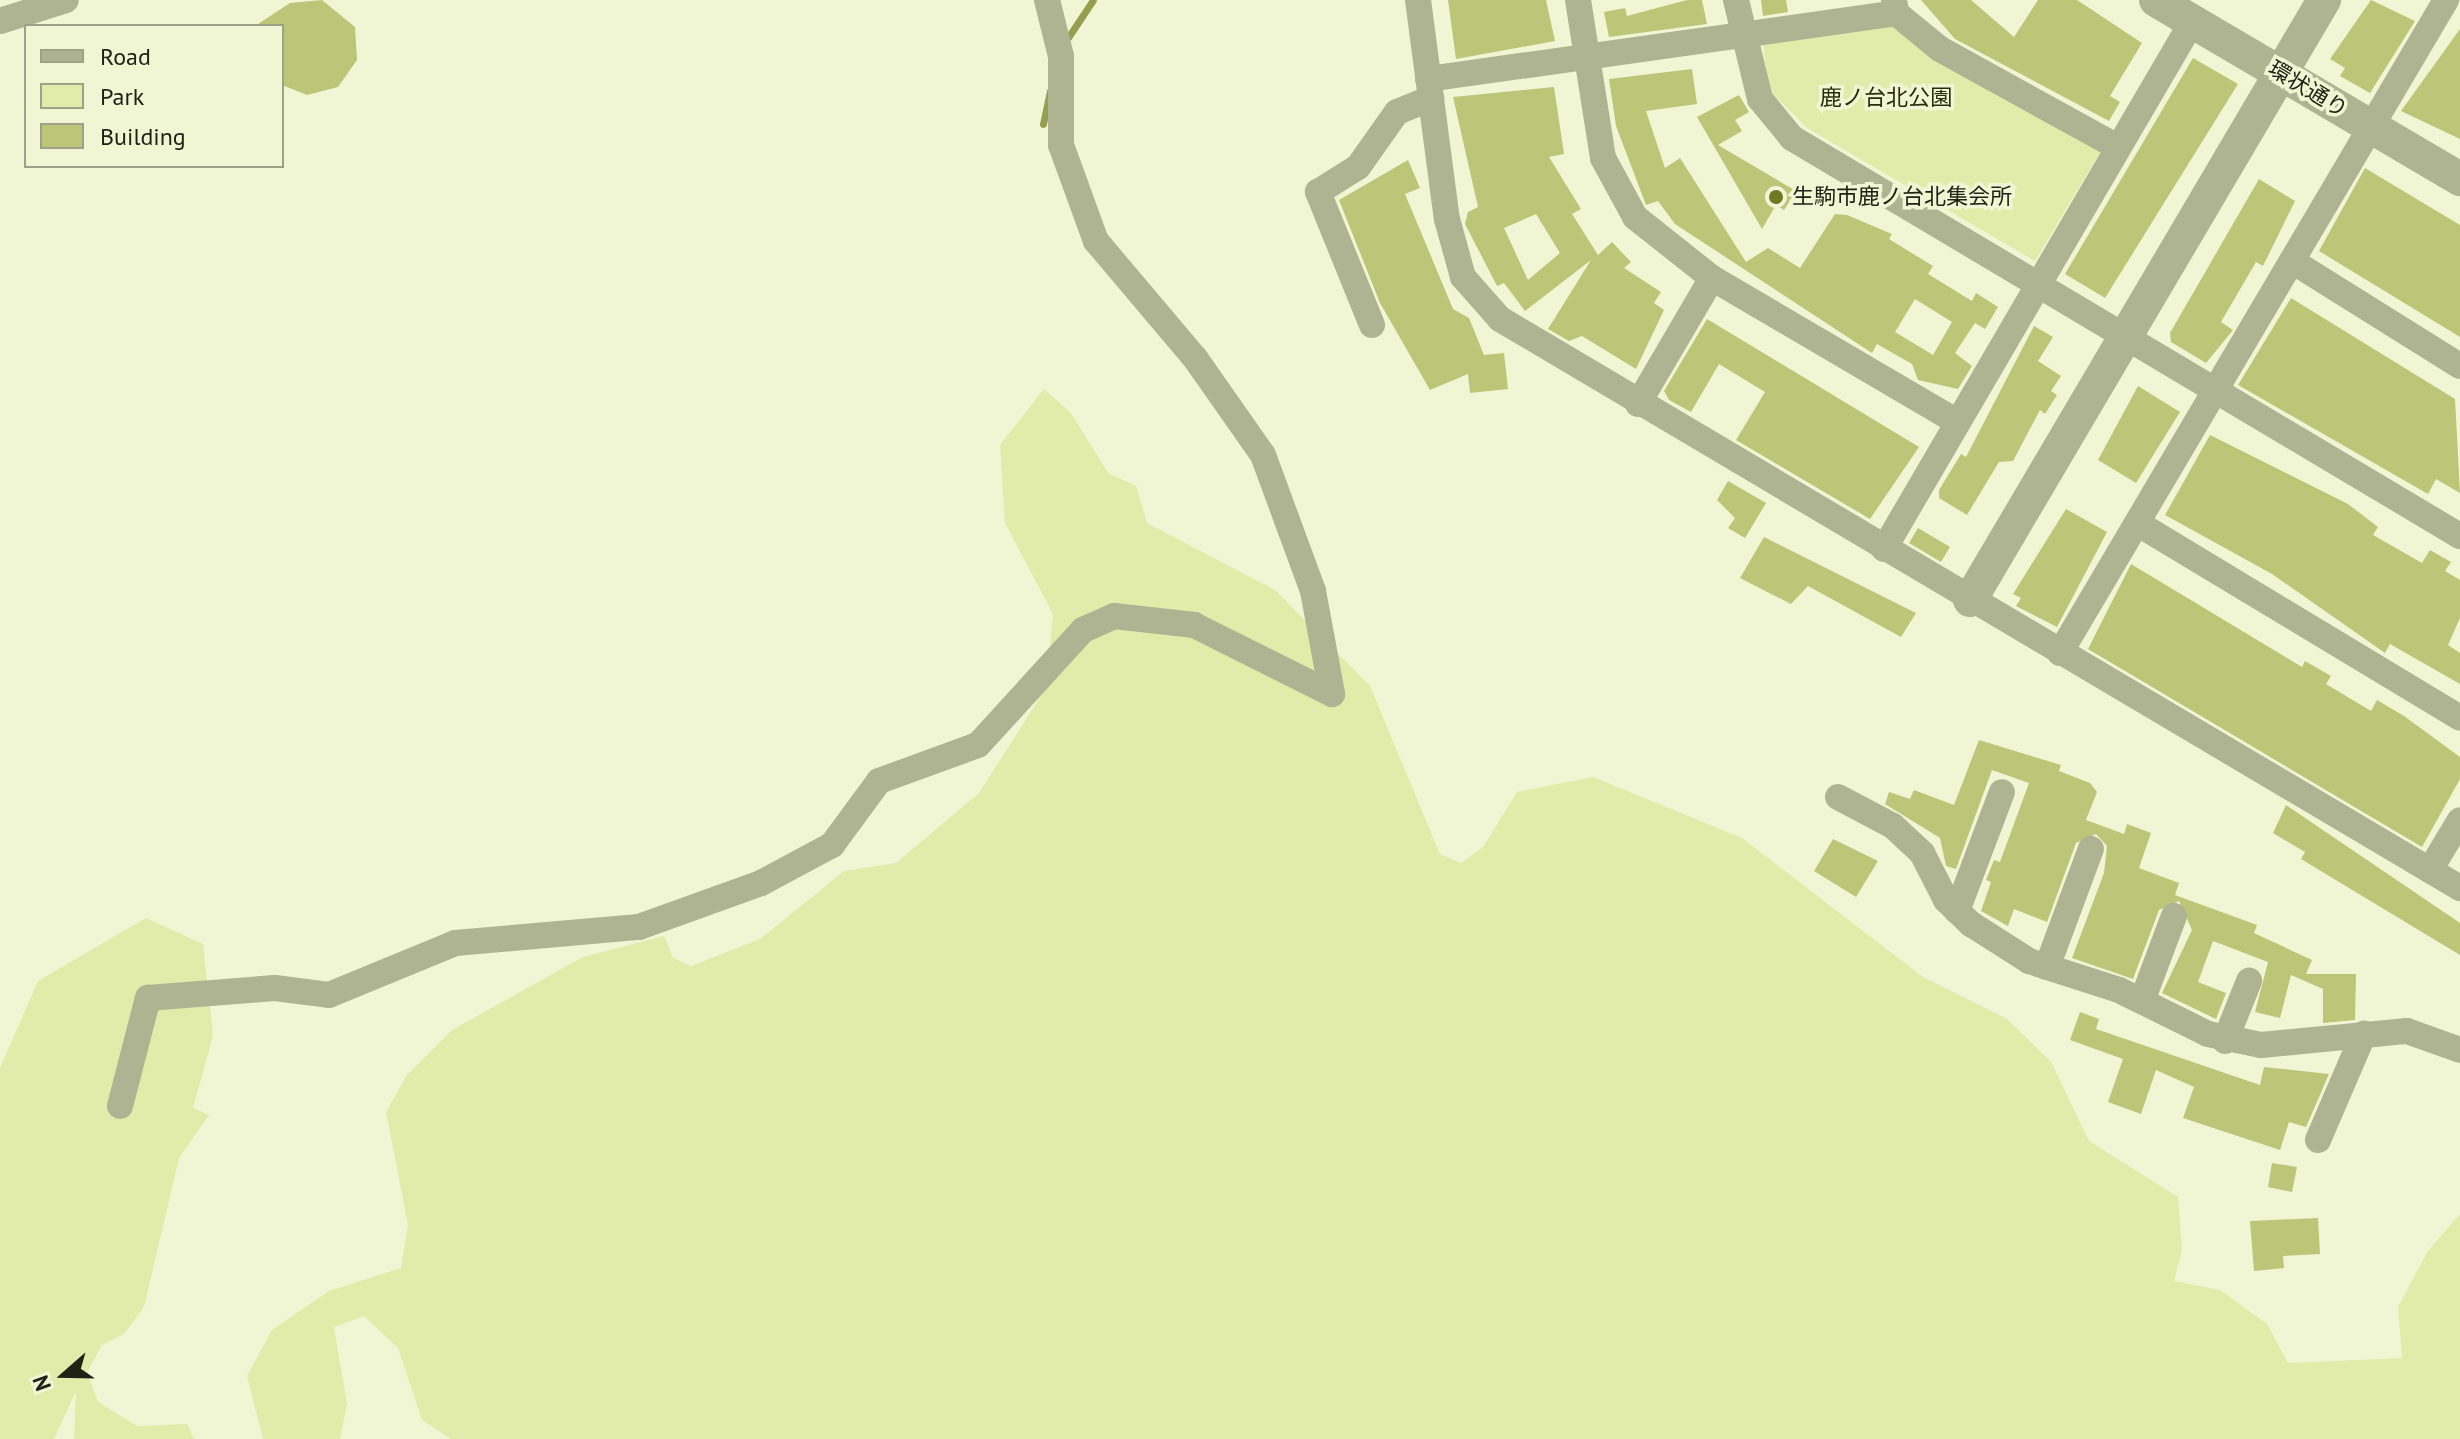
<!DOCTYPE html>
<meta charset="utf-8">
<style>
body{margin:0}
#map{position:relative;width:2460px;height:1439px;overflow:hidden;background:#f0f6d4;font-family:"PT Sans","Noto Sans JP",sans-serif}
div>[style]{position:absolute}
.green>*{inset:0;background:#e1ebaa}
.stream>*{height:7px;margin:-3.5px;padding:0 3.5px;transform-origin:3.5px;border-radius:3.5px;background:#959f52}
.building>*{inset:0;background:#bbc679}
.minor>*{height:26px;margin:-13px;padding:0 13px;transform-origin:13px;border-radius:13px;background:#aeb392}
.tertiary>*{height:34px;margin:-17px;padding:0 17px;transform-origin:17px;border-radius:17px;background:#aeb392}
.dots>*{width:22px;height:22px;translate:-50% -50%;box-sizing:border-box;border:4px solid #f0f6d4;border-radius:50%}
span{translate:-50% -50%;white-space:nowrap;text-align:center;line-height:1.15;-webkit-text-stroke:7px #f0f6d4;paint-order:stroke}
.street-label{font-size:22px;color:#202216}
.park-label{font-size:22px;color:#282c0a}
.poi-label{font-size:22px;color:#202216}
.left{translate:0 -50%;text-align:left}
.legend{position:absolute;left:24px;top:24px;width:260px;height:144px;box-sizing:border-box;background:#f0f6d4;border:2px solid #9da188;margin:0;padding:10px 14px;list-style:none;font-size:24px;color:#202216}
.legend li{display:flex;align-items:center;gap:16px;height:40px}
.legend b{width:40px;border:2px solid #9da188}
.north{position:absolute;left:24px;top:1335px;width:80px;height:80px;-webkit-text-stroke:6px #f0f6d4;paint-order:stroke;rotate:250deg;font-size:22px;font-weight:700;line-height:32px;text-align:center;color:#202216}
.north::after{content:'';display:block;margin:auto;width:28px;height:36px;background:#202216;clip-path:polygon(50% 0,100% 100%,50% 72%,0 100%)}
</style>
<div id="map">
<div class="green">
<i style="clip-path:polygon(1901px 22px,2102px 149px,2035px 261px,1807px 128px,1769px 90px,1763px 45px)"></i>
<i style="clip-path:polygon(1044px 389px,1071px 413px,1108px 473px,1136px 486px,1147px 523px,1275px 590px,1370px 686px,1440px 854px,1461px 863px,1483px 847px,1517px 792px,1593px 777px,1742px 838px,1923px 977px,2007px 1019px,2051px 1062px,2089px 1141px,2178px 1197px,2182px 1250px,2174px 1281px,2220px 1290px,2267px 1324px,2288px 1363px,2402px 1358px,2398px 1307px,2428px 1251px,2460px 1214px,2460px 1439px,451px 1439px,422px 1420px,398px 1348px,364px 1316px,334px 1327px,347px 1404px,340px 1439px,263px 1439px,247px 1376px,272px 1330px,329px 1291px,401px 1268px,408px 1225px,386px 1112px,407px 1075px,452px 1030px,583px 957px,664px 936px,673px 958px,691px 966px,760px 939px,844px 871px,896px 863px,979px 793px,1046px 688px,1053px 614px,1005px 523px,1000px 445px)"></i>
<i style="clip-path:polygon(146px 918px,203px 944px,213px 1036px,193px 1108px,209px 1115px,179px 1158px,144px 1307px,124px 1334px,102px 1345px,87px 1372px,98px 1402px,137px 1426px,187px 1424px,194px 1439px,74px 1439px,76px 1391px,54px 1439px,0 1439px,0 1068px,38px 981px)"></i>
</div>
<div class="stream">
<i style="left:1065px;top:42px;width:50px;rotate:-56.3deg"></i>
<i style="left:1043px;top:124px;width:34px;rotate:-78deg"></i>
</div>
<div class="building">
<i style="clip-path:polygon(322px 0,355px 27px,357px 60px,338px 87px,307px 95px,282px 85px,282px 26px,255px 26px,290px 3px)"></i>
<i style="clip-path:polygon(1448px 0,1546px 0,1555px 41px,1456px 59px)"></i>
<i style="clip-path:polygon(1687px 0,1702px 0,1707px 24px,1609px 37px,1604px 12px,1625px 8px,1627px 16px)"></i>
<i style="clip-path:polygon(1761px 0,1786px 0,1788px 12px,1763px 16px)"></i>
<i style="clip-path:polygon(1921px 0,1971px 0,2014px 37px,2038px 0,2077px 0,2142px 43px,2110px 96px,2120px 102px,2109px 121px,1955px 39px)"></i>
<i style="clip-path:polygon(2371px 0,2415px 21px,2370px 93px,2340px 76px,2345px 68px,2330px 59px)"></i>
<i style="clip-path:polygon(2460px 29px,2460px 139px,2401px 111px)"></i>
<i style="clip-path:polygon(2193px 58px,2238px 84px,2105px 298px,2065px 274px)"></i>
<i style="clip-path:polygon(evenodd,1692px 69px,1697px 104px,1646px 111px,1665px 168px,1680px 158px,1746px 262px,1768px 248px,1800px 268px,1835px 214px,1847px 215px,1892px 234px,1889px 239px,1933px 266px,1928px 274px,1972px 301px,1976px 293px,1998px 307px,1985px 329px,1975px 323px,1955px 353px,1972px 366px,1958px 389px,1918px 380px,1912px 364px,1877px 344px,1872px 353px,1675px 224px,1658px 201px,1646px 205px,1616px 126px,1609px 79px,1692px 69px,1915px 299px,1952px 322px,1933px 355px,1895px 332px,1915px 299px)"></i>
<i style="clip-path:polygon(evenodd,1554px 87px,1564px 154px,1549px 157px,1581px 209px,1572px 214px,1598px 255px,1612px 242px,1631px 262px,1624px 268px,1661px 292px,1654px 303px,1664px 310px,1636px 369px,1582px 336px,1569px 341px,1548px 329px,1591px 260px,1525px 311px,1504px 283px,1497px 286px,1465px 224px,1468px 212px,1478px 207px,1453px 97px,1554px 87px,1536px 214px,1560px 253px,1528px 280px,1504px 228px,1536px 214px)"></i>
<i style="clip-path:polygon(1739px 95px,1749px 112px,1735px 120px,1742px 131px,1718px 145px,1796px 191px,1784px 210px,1776px 205px,1762px 229px,1697px 117px)"></i>
<i style="clip-path:polygon(1408px 160px,1420px 188px,1405px 194px,1453px 309px,1469px 318px,1484px 355px,1504px 353px,1508px 389px,1470px 393px,1468px 374px,1430px 390px,1380px 303px,1339px 200px)"></i>
<i style="clip-path:polygon(2365px 168px,2460px 225px,2460px 337px,2319px 251px)"></i>
<i style="clip-path:polygon(2259px 179px,2295px 201px,2263px 266px,2256px 262px,2221px 322px,2233px 330px,2206px 363px,2171px 342px,2170px 333px)"></i>
<i style="clip-path:polygon(2291px 298px,2455px 399px,2460px 493px,2436px 479px,2428px 494px,2238px 385px)"></i>
<i style="clip-path:polygon(1707px 319px,1919px 447px,1870px 519px,1736px 440px,1765px 392px,1719px 364px,1691px 412px,1669px 400px,1664px 391px)"></i>
<i style="clip-path:polygon(2034px 326px,2053px 337px,2038px 361px,2061px 376px,2051px 391px,2057px 395px,2045px 414px,2040px 410px,2013px 461px,1999px 462px,1967px 515px,1939px 498px,1939px 490px,1961px 454px,1966px 457px)"></i>
<i style="clip-path:polygon(2138px 386px,2180px 412px,2136px 483px,2098px 460px)"></i>
<i style="clip-path:polygon(2210px 435px,2348px 504px,2378px 527px,2373px 535px,2422px 563px,2430px 550px,2451px 562px,2445px 571px,2460px 580px,2460px 618px,2448px 645px,2460px 653px,2460px 684px,2390px 644px,2385px 653px,2272px 574px,2165px 515px)"></i>
<i style="clip-path:polygon(1728px 481px,1766px 503px,1745px 538px,1728px 528px,1735px 518px,1717px 500px)"></i>
<i style="clip-path:polygon(2066px 509px,2107px 532px,2057px 627px,2016px 606px,2021px 598px,2013px 594px)"></i>
<i style="clip-path:polygon(1918px 528px,1950px 547px,1941px 562px,1909px 543px)"></i>
<i style="clip-path:polygon(1764px 537px,1916px 613px,1901px 637px,1808px 586px,1791px 604px,1740px 578px)"></i>
<i style="clip-path:polygon(2131px 564px,2302px 667px,2305px 661px,2331px 676px,2326px 684px,2371px 711px,2377px 700px,2404px 716px,2460px 757px,2460px 779px,2422px 847px,2088px 649px)"></i>
<i style="clip-path:polygon(1979px 740px,2061px 765px,2059px 771px,2090px 783px,2097px 792px,2086px 820px,2124px 834px,2127px 824px,2151px 833px,2139px 868px,2179px 883px,2175px 895px,2257px 925px,2254px 933px,2312px 960px,2306px 974px,2356px 974px,2355px 1020px,2323px 1023px,2323px 989px,2291px 975px,2280px 1018px,2255px 1012px,2268px 962px,2213px 941px,2198px 982px,2226px 993px,2216px 1019px,2162px 993px,2192px 930px,2179px 901px,2159px 910px,2133px 979px,2072px 958px,2104px 873px,2107px 846px,2096px 834px,2076px 843px,2047px 922px,2014px 909px,2008px 926px,1981px 911px,1991px 882px,1986px 880px,1994px 860px,2000px 862px,2029px 783px,1992px 770px,1956px 869px,1946px 866px,1940px 838px,1885px 804px,1889px 792px,1910px 799px,1914px 790px,1954px 805px)"></i>
<i style="clip-path:polygon(2286px 805px,2460px 923px,2460px 955px,2301px 859px,2305px 852px,2273px 833px)"></i>
<i style="clip-path:polygon(1833px 839px,1878px 861px,1856px 897px,1814px 871px)"></i>
<i style="clip-path:polygon(2080px 1012px,2099px 1019px,2096px 1029px,2260px 1085px,2264px 1067px,2329px 1074px,2306px 1127px,2289px 1122px,2280px 1150px,2183px 1118px,2194px 1087px,2156px 1070px,2141px 1114px,2108px 1102px,2123px 1059px,2070px 1040px)"></i>
<i style="clip-path:polygon(2272px 1163px,2297px 1167px,2292px 1192px,2268px 1187px)"></i>
<i style="clip-path:polygon(2318px 1218px,2320px 1254px,2283px 1256px,2284px 1268px,2254px 1271px,2250px 1221px)"></i>
</div>
<div class="minor">
<i style="left:1047px;top:0;width:58px;rotate:76deg"></i>
<i style="left:1061px;top:56px;width:89px;rotate:90deg"></i>
<i style="left:1061px;top:145px;width:102px;rotate:70deg"></i>
<i style="left:1096px;top:241px;width:153px;rotate:49.8deg"></i>
<i style="left:1195px;top:358px;width:118px;rotate:55deg"></i>
<i style="left:1263px;top:455px;width:145px;rotate:69.8deg"></i>
<i style="left:1313px;top:591px;width:105px;rotate:79.5deg"></i>
<i style="left:1418px;top:0;width:221px;rotate:82.5deg"></i>
<i style="left:1447px;top:219px;width:60px;rotate:74.6deg"></i>
<i style="left:1463px;top:277px;width:56px;rotate:48.6deg"></i>
<i style="left:1500px;top:319px;width:1116px;rotate:30.66deg"></i>
<i style="left:1578px;top:0;width:160px;rotate:81deg"></i>
<i style="left:1603px;top:158px;width:67px;rotate:61.5deg"></i>
<i style="left:1635px;top:217px;width:98px;rotate:38.4deg"></i>
<i style="left:1712px;top:278px;width:283px;rotate:30.4deg"></i>
<i style="left:1736px;top:0;width:102px;rotate:76.4deg"></i>
<i style="left:1760px;top:99px;width:50px;rotate:50.6deg"></i>
<i style="left:1792px;top:138px;width:778px;rotate:30.79deg"></i>
<i style="left:1894px;top:0;width:13px;rotate:81deg"></i>
<i style="left:1896px;top:13px;width:57px;rotate:39.3deg"></i>
<i style="left:1940px;top:49px;width:199px;rotate:28.9deg"></i>
<i style="left:0;top:21px;width:69px;rotate:-17.7deg"></i>
<i style="left:1428px;top:79px;width:473px;rotate:-8deg"></i>
<i style="left:2292px;top:261px;width:198px;rotate:32deg"></i>
<i style="left:1372px;top:325px;width:144px;rotate:-112.1deg"></i>
<i style="left:1318px;top:192px;width:47px;rotate:-32deg"></i>
<i style="left:1358px;top:167px;width:67px;rotate:-54.7deg"></i>
<i style="left:1397px;top:112px;width:37px;rotate:-22deg"></i>
<i style="left:1638px;top:404px;width:146px;rotate:-59.6deg"></i>
<i style="left:2137px;top:523px;width:377px;rotate:31.1deg"></i>
<i style="left:1884px;top:549px;width:610px;rotate:-59.7deg"></i>
<i style="left:2060px;top:653px;width:759px;rotate:-59.41deg"></i>
<i style="left:1838px;top:797px;width:62px;rotate:27.8deg"></i>
<i style="left:1893px;top:826px;width:40px;rotate:43deg"></i>
<i style="left:1922px;top:853px;width:53px;rotate:62.9deg"></i>
<i style="left:1946px;top:900px;width:35px;rotate:44deg"></i>
<i style="left:1971px;top:924px;width:69px;rotate:32.5deg"></i>
<i style="left:2029px;top:961px;width:95px;rotate:17.9deg"></i>
<i style="left:2119px;top:990px;width:99px;rotate:26.3deg"></i>
<i style="left:2208px;top:1034px;width:54px;rotate:11.7deg"></i>
<i style="left:2261px;top:1045px;width:147px;rotate:-5.5deg"></i>
<i style="left:2407px;top:1031px;width:56px;rotate:19.7deg"></i>
<i style="left:2430px;top:870px;width:58px;rotate:-59deg"></i>
<i style="left:1957px;top:911px;width:127px;rotate:-69.3deg"></i>
<i style="left:2047px;top:967px;width:126px;rotate:-69.6deg"></i>
<i style="left:2142px;top:1001px;width:91px;rotate:-69.4deg"></i>
<i style="left:2225px;top:1041px;width:65px;rotate:-68.2deg"></i>
<i style="left:120px;top:1106px;width:112px;rotate:-75.5deg"></i>
<i style="left:148px;top:998px;width:127px;rotate:-4.5deg"></i>
<i style="left:275px;top:988px;width:54px;rotate:7.4deg"></i>
<i style="left:329px;top:995px;width:136px;rotate:-22.4deg"></i>
<i style="left:455px;top:943px;width:185px;rotate:-5deg"></i>
<i style="left:639px;top:927px;width:130px;rotate:-19.8deg"></i>
<i style="left:761px;top:883px;width:81px;rotate:-28.2deg"></i>
<i style="left:832px;top:845px;width:79px;rotate:-53.7deg"></i>
<i style="left:879px;top:781px;width:105px;rotate:-20deg"></i>
<i style="left:978px;top:745px;width:156px;rotate:-47.6deg"></i>
<i style="left:1083px;top:630px;width:34px;rotate:-24deg"></i>
<i style="left:1114px;top:616px;width:81px;rotate:6.4deg"></i>
<i style="left:1194px;top:625px;width:154px;rotate:26.6deg"></i>
<i style="left:2318px;top:1140px;width:116px;rotate:-66.7deg"></i>
</div>
<div class="tertiary">
<i style="left:2156px;top:0;width:353px;rotate:30.5deg"></i>
<i style="left:1970px;top:600px;width:697px;rotate:-59.46deg"></i>
</div>
<div class="dots">
<i style="left:1776px;top:197px;background:#6f7923"></i>
</div>
<div class="street-label">
<span style="left:2308px;top:89px;rotate:31deg">環状通り</span>
</div>
<div class="park-label">
<span style="left:1886px;top:98px">鹿ノ台北公園</span>
</div>
<div class="poi-label">
<span class="left" style="left:1792px;top:197px">生駒市鹿ノ台北集会所</span>
</div>
<ul class="legend">
<li><b style="height:10px;background:#aeb392"></b>Road</li>
<li><b style="height:22px;background:#e1ebaa"></b>Park</li>
<li><b style="height:22px;background:#bbc679"></b>Building</li>
</ul>
<div class="north">N</div>
</div>
